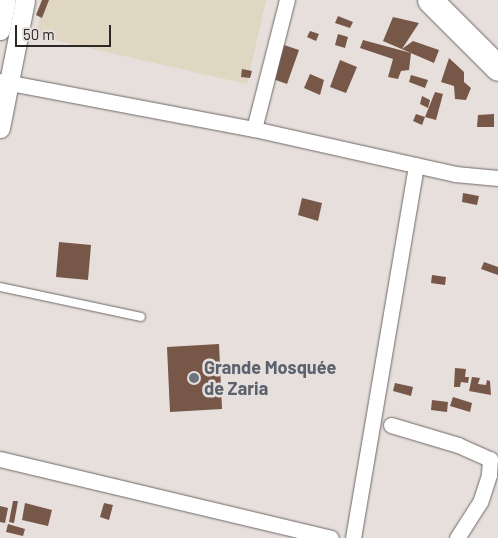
<!DOCTYPE html>
<meta charset="utf-8">
<style>
body{margin:0}
#map{position:relative;width:498px;height:538px;overflow:hidden;background:#e6dfdc;font-family:Barlow,sans-serif}
div>[style]{position:absolute}
.industrial>*{inset:0;background:#dfd7c1}
.building>*{inset:0;background:#765748}
.roads{filter:drop-shadow(0 0 1px #6e6865) drop-shadow(0 0 1px #6e6865)}
.service>*{height:8px;margin:-4px;padding:0 4px;transform-origin:4px;border-radius:4px;background:#fff}
.minor>*{height:15px;margin:-7.5px;padding:0 7.5px;transform-origin:7.5px;border-radius:7.5px;background:#fff}
.tertiary>*{height:19px;margin:-9.5px;padding:0 9.5px;transform-origin:9.5px;border-radius:9.5px;background:#fff}
.trunk>*{height:25px;margin:-12.5px;padding:0 12.5px;transform-origin:12.5px;border-radius:12.5px;background:#fff}
.dots>*{width:14px;height:14px;translate:-50% -50%;box-sizing:border-box;border:2px solid #e6dfdc;border-radius:50%}
span{translate:-50% -50%;white-space:nowrap;text-align:center;line-height:1.15;-webkit-text-stroke:5px #e6dfdc;paint-order:stroke}
.worship-label{font-size:18px;color:#5b616d;font-weight:700}
.left{translate:0 -50%;text-align:left}
.scale{position:absolute;left:15px;top:25px;width:96px;height:22px;box-sizing:border-box;border:2px solid #2a2726;border-top:0;padding-left:6px;font-size:15px;line-height:18px;white-space:nowrap;color:#2a2726;-webkit-text-stroke:4px #e6dfdc;paint-order:stroke}
</style>
<div id="map">
<div class="industrial">
<i style="clip-path:polygon(44px 0,266px 0,247px 84px,36px 36px)"></i>
</div>
<div class="building">
<i style="clip-path:polygon(42px 0,49px 0,42px 18px,36px 15px)"></i>
<i style="clip-path:polygon(338px 16px,353px 22px,350px 28px,335px 23px)"></i>
<i style="clip-path:polygon(393px 17px,419px 23px,402px 49px,413px 41px,439px 50px,434px 63px,383px 41px)"></i>
<i style="clip-path:polygon(310px 31px,319px 34px,316px 41px,307px 37px)"></i>
<i style="clip-path:polygon(338px 34px,348px 37px,345px 48px,335px 45px)"></i>
<i style="clip-path:polygon(363px 40px,411px 53px,409px 70px,401px 71px,398px 79px,388px 77px,393px 59px,360px 48px)"></i>
<i style="clip-path:polygon(284px 45px,299px 50px,287px 84px,273px 79px)"></i>
<i style="clip-path:polygon(449px 58px,464px 72px,464px 82px,471px 88px,466px 100px,455px 99px,454px 86px,441px 82px)"></i>
<i style="clip-path:polygon(340px 60px,357px 67px,346px 93px,330px 87px)"></i>
<i style="clip-path:polygon(242px 69px,252px 71px,250px 78px,241px 77px)"></i>
<i style="clip-path:polygon(310px 74px,324px 80px,320px 95px,304px 88px)"></i>
<i style="clip-path:polygon(411px 75px,428px 80px,425px 88px,409px 82px)"></i>
<i style="clip-path:polygon(435px 92px,443px 94px,436px 120px,425px 117px)"></i>
<i style="clip-path:polygon(422px 96px,430px 100px,428px 108px,420px 104px)"></i>
<i style="clip-path:polygon(416px 114px,425px 117px,422px 125px,413px 121px)"></i>
<i style="clip-path:polygon(494px 114px,494px 127px,477px 127px,478px 115px)"></i>
<i style="clip-path:polygon(463px 193px,479px 196px,477px 205px,462px 202px)"></i>
<i style="clip-path:polygon(302px 198px,322px 203px,318px 221px,298px 215px)"></i>
<i style="clip-path:polygon(59px 242px,91px 245px,88px 280px,56px 277px)"></i>
<i style="clip-path:polygon(484px 262px,498px 267px,498px 275px,481px 269px)"></i>
<i style="clip-path:polygon(432px 275px,446px 277px,445px 285px,431px 283px)"></i>
<i style="clip-path:polygon(219px 344px,222px 409px,170px 412px,167px 347px)"></i>
<i style="clip-path:polygon(455px 368px,466px 369px,465px 377px,469px 377px,468px 383px,461px 382px,460px 387px,454px 387px)"></i>
<i style="clip-path:polygon(472px 377px,480px 378px,478px 384px,486px 385px,487px 380px,490px 381px,491px 395px,469px 391px)"></i>
<i style="clip-path:polygon(395px 383px,413px 387px,411px 396px,393px 391px)"></i>
<i style="clip-path:polygon(453px 397px,472px 403px,470px 412px,450px 406px)"></i>
<i style="clip-path:polygon(432px 400px,448px 402px,447px 412px,431px 410px)"></i>
<i style="clip-path:polygon(13px 501px,18px 501px,14px 523px,9px 522px)"></i>
<i style="clip-path:polygon(25px 503px,52px 510px,48px 526px,22px 520px)"></i>
<i style="clip-path:polygon(104px 503px,113px 505px,109px 520px,100px 517px)"></i>
<i style="clip-path:polygon(0 506px,8px 508px,5px 523px,0 522px)"></i>
<i style="clip-path:polygon(8px 524px,25px 529px,23px 536px,6px 532px)"></i>
</div>
<div class="roads">
<div class="service">
<i style="left:0;top:287px;width:144px;rotate:12deg"></i>
</div>
<div class="minor">
<i style="left:0;top:81px;width:258px;rotate:10.7deg"></i>
<i style="left:254px;top:129px;width:206px;rotate:12.6deg"></i>
<i style="left:455px;top:174px;width:43px;rotate:5.3deg"></i>
<i style="left:254px;top:129px;width:133px;rotate:-75.7deg"></i>
<i style="left:391px;top:425px;width:70px;rotate:16.6deg"></i>
<i style="left:458px;top:445px;width:35px;rotate:24deg"></i>
<i style="left:490px;top:459px;width:16px;rotate:94deg"></i>
<i style="left:489px;top:475px;width:28px;rotate:108deg"></i>
<i style="left:480px;top:502px;width:43px;rotate:122.6deg"></i>
<i style="left:0;top:459px;width:340px;rotate:13.4deg"></i>
<i style="left:353px;top:538px;width:378px;rotate:-80.4deg"></i>
</div>
<div class="tertiary">
<i style="left:0;top:30px;width:31px;rotate:-79deg"></i>
<i style="left:0;top:128px;width:130px;rotate:-78.9deg"></i>
</div>
<div class="trunk">
<i style="left:430px;top:0;width:96px;rotate:45deg"></i>
</div>
</div>
<div class="dots">
<i style="left:194px;top:378px;background:#6b7280"></i>
</div>
<div class="worship-label">
<span class="left" style="left:204px;top:378px">Grande Mosquée<br>de Zaria</span>
</div>
<div class="scale">50 m</div>
</div>
